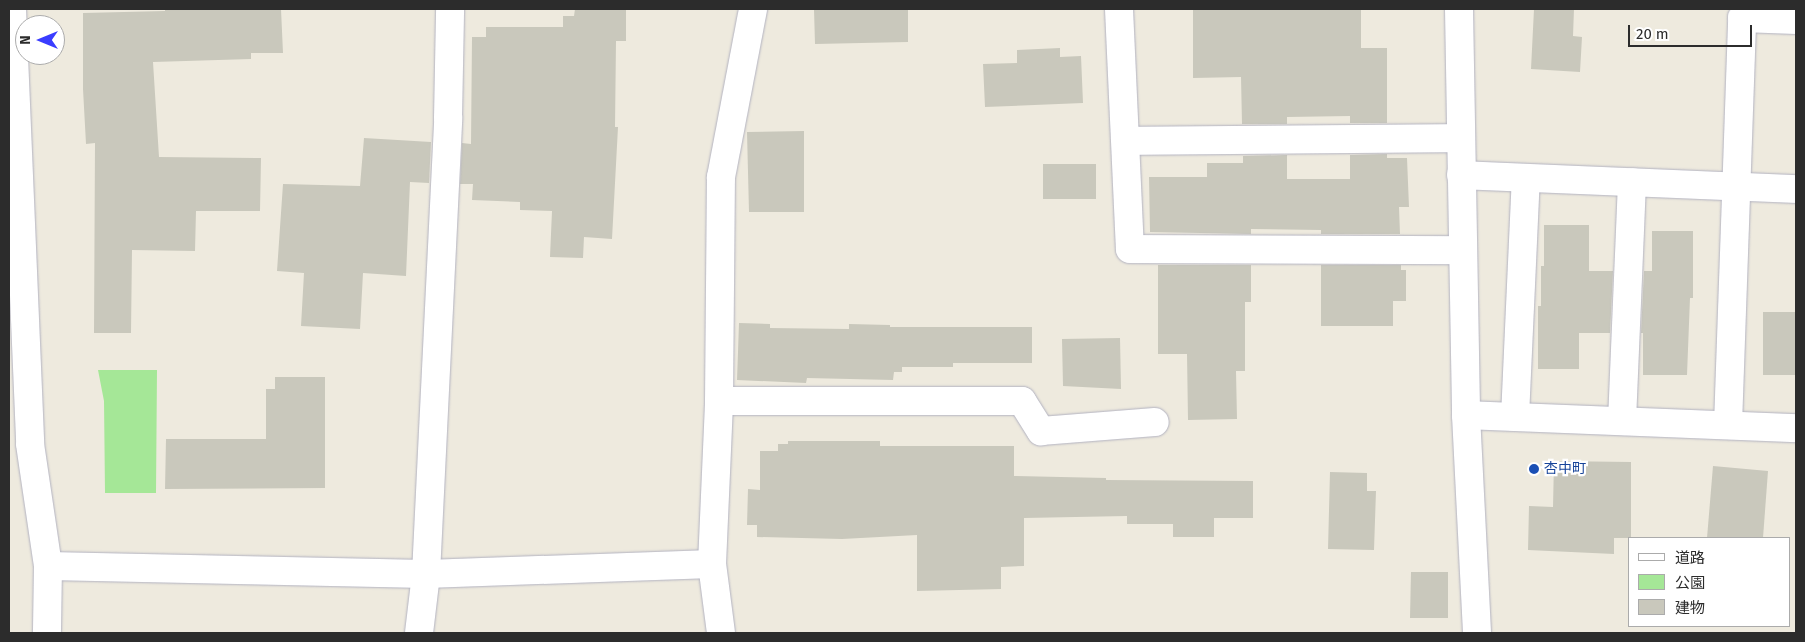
<!DOCTYPE html>
<meta charset="utf-8">
<style>
body{margin:0}
#map{position:relative;width:1805px;height:642px;overflow:hidden;background:#eeeade;font-family:"Fira Sans","Noto Sans JP",sans-serif}
div>[style]{position:absolute}
.green>*{inset:0;background:#a5e797}
.building>*{inset:0;background:#c9c8bc}
.roads{filter:drop-shadow(0 0 1px #b2b2c0) drop-shadow(0 0 1px #b2b2c0)}
.minor>*{height:28px;margin:-14px;padding:0 14px;transform-origin:14px;border-radius:14px;background:#fff}
.dots>*{width:14px;height:14px;translate:-50% -50%;box-sizing:border-box;border:2px solid #fff;border-radius:50%}
span{translate:-50% -50%;white-space:nowrap;text-align:center;line-height:1.15;-webkit-text-stroke:4.5px #fff;paint-order:stroke}
.transit-label{font-size:14px;color:#164399}
.left{translate:0 -50%;text-align:left}
.frame{position:absolute;inset:0;border:10px solid #2c2c2c;pointer-events:none}
.legend{position:absolute;left:1628px;top:537px;width:162px;height:90px;box-sizing:border-box;background:#fff;border:1px solid #ababab;margin:0;padding:6px 9px;list-style:none;font-size:15px;color:#2c2c2c}
.legend li{display:flex;align-items:center;gap:10px;height:25px}
.legend b{width:25px;border:1px solid #ababab}
.north{position:absolute;left:15px;top:15px;width:50px;height:50px;box-sizing:border-box;background:#fff;border:1px solid #ababab;border-radius:50%;rotate:270deg;font-size:14px;font-weight:700;line-height:20px;text-align:center;color:#2c2c2c}
.north::after{content:'';display:block;margin:auto;width:18px;height:22px;background:#3a3dff;clip-path:polygon(50% 0,100% 100%,50% 72%,0 100%)}
.scale{position:absolute;left:1628px;top:25px;width:124px;height:22px;box-sizing:border-box;border:2px solid #2c2c2c;border-top:0;padding-left:6px;font-size:15px;line-height:18px;white-space:nowrap;color:#2c2c2c;-webkit-text-stroke:4px #fff;paint-order:stroke}
</style>
<div id="map">
<div class="green">
<i style="clip-path:polygon(98px 370px,157px 370px,156px 493px,105px 493px,104px 401px)"></i>
</div>
<div class="building">
<i style="clip-path:polygon(165px 9px,281px 9px,283px 53px,251px 53px,251px 59px,153px 62px,159px 157px,261px 158px,260px 211px,196px 211px,195px 251px,132px 250px,131px 333px,94px 333px,95px 143px,86px 144px,83px 89px,83px 13px,165px 11px)"></i>
<i style="clip-path:polygon(575px 9px,626px 9px,626px 41px,616px 41px,615px 127px,618px 127px,612px 239px,584px 237px,583px 258px,550px 257px,552px 211px,520px 210px,520px 202px,472px 200px,473px 184px,460px 184px,462px 143px,471px 144px,472px 37px,486px 37px,486px 27px,563px 27px,563px 16px,574px 16px)"></i>
<i style="clip-path:polygon(814px 9px,908px 9px,908px 42px,815px 44px)"></i>
<i style="clip-path:polygon(1193px 9px,1361px 9px,1361px 48px,1387px 48px,1387px 123px,1350px 123px,1350px 116px,1287px 117px,1287px 124px,1242px 124px,1241px 77px,1193px 78px)"></i>
<i style="clip-path:polygon(1534px 9px,1574px 9px,1573px 36px,1582px 37px,1580px 72px,1531px 69px)"></i>
<i style="clip-path:polygon(1060px 48px,1060px 57px,1081px 56px,1083px 103px,985px 107px,983px 64px,1017px 63px,1017px 50px)"></i>
<i style="clip-path:polygon(804px 131px,804px 212px,749px 212px,747px 132px)"></i>
<i style="clip-path:polygon(364px 138px,431px 142px,429px 183px,410px 182px,406px 276px,363px 273px,360px 329px,301px 326px,304px 273px,277px 271px,283px 184px,360px 186px)"></i>
<i style="clip-path:polygon(1387px 154px,1387px 158px,1407px 158px,1409px 207px,1399px 207px,1400px 234px,1321px 234px,1321px 230px,1251px 229px,1251px 234px,1150px 232px,1149px 177px,1207px 177px,1207px 163px,1243px 163px,1243px 156px,1287px 155px,1287px 179px,1350px 179px,1350px 155px)"></i>
<i style="clip-path:polygon(1043px 164px,1096px 164px,1096px 199px,1043px 199px)"></i>
<i style="clip-path:polygon(1544px 225px,1589px 225px,1589px 271px,1613px 271px,1610px 333px,1579px 333px,1579px 369px,1538px 369px,1538px 306px,1541px 306px,1541px 266px,1544px 266px)"></i>
<i style="clip-path:polygon(1652px 231px,1693px 231px,1693px 298px,1690px 298px,1687px 375px,1643px 375px,1643px 333px,1641px 333px,1644px 271px,1652px 271px)"></i>
<i style="clip-path:polygon(1158px 265px,1251px 265px,1251px 302px,1245px 302px,1245px 371px,1236px 371px,1237px 419px,1188px 420px,1187px 354px,1158px 354px)"></i>
<i style="clip-path:polygon(1321px 265px,1401px 265px,1401px 270px,1406px 270px,1406px 301px,1393px 301px,1393px 326px,1321px 326px)"></i>
<i style="clip-path:polygon(1763px 312px,1796px 312px,1796px 375px,1763px 375px)"></i>
<i style="clip-path:polygon(739px 323px,770px 324px,770px 328px,849px 329px,849px 324px,890px 325px,890px 327px,1032px 327px,1032px 363px,953px 363px,953px 367px,902px 367px,902px 372px,894px 372px,893px 380px,807px 378px,806px 383px,737px 380px)"></i>
<i style="clip-path:polygon(1120px 338px,1121px 389px,1063px 386px,1062px 339px)"></i>
<i style="clip-path:polygon(275px 377px,325px 377px,325px 488px,165px 489px,166px 439px,266px 439px,266px 389px,275px 389px)"></i>
<i style="clip-path:polygon(788px 441px,880px 441px,880px 446px,1014px 446px,1014px 476px,1106px 478px,1106px 480px,1253px 481px,1253px 518px,1214px 518px,1214px 537px,1173px 537px,1173px 524px,1127px 524px,1127px 516px,1024px 518px,1024px 566px,1001px 567px,1001px 589px,917px 591px,917px 535px,842px 539px,757px 537px,757px 525px,747px 525px,748px 489px,760px 490px,760px 451px,778px 451px,778px 444px,788px 444px)"></i>
<i style="clip-path:polygon(1554px 461px,1631px 462px,1631px 538px,1614px 538px,1614px 554px,1528px 550px,1529px 506px,1553px 507px)"></i>
<i style="clip-path:polygon(1713px 466px,1768px 471px,1763px 538px,1707px 538px)"></i>
<i style="clip-path:polygon(1330px 472px,1367px 473px,1367px 491px,1376px 491px,1374px 550px,1328px 549px)"></i>
<i style="clip-path:polygon(1411px 572px,1448px 572px,1448px 618px,1410px 618px)"></i>
</div>
<div class="roads">
<div class="minor">
<i style="left:12px;top:9px;width:435px;rotate:87.6deg"></i>
<i style="left:30px;top:444px;width:123px;rotate:81.6deg"></i>
<i style="left:48px;top:566px;width:67px;rotate:90.9deg"></i>
<i style="left:1119px;top:9px;width:240px;rotate:87.4deg"></i>
<i style="left:1130px;top:249px;width:333px;rotate:0.2deg"></i>
<i style="left:1459px;top:9px;width:406px;rotate:89deg"></i>
<i style="left:1466px;top:415px;width:218px;rotate:87.1deg"></i>
<i style="left:1126px;top:141px;width:334px;rotate:-0.5deg"></i>
<i style="left:1461px;top:175px;width:335px;rotate:2.4deg"></i>
<i style="left:719px;top:401px;width:303px"></i>
<i style="left:1022px;top:401px;width:36px;rotate:58deg"></i>
<i style="left:1041px;top:431px;width:114px;rotate:-4.5deg"></i>
<i style="left:1466px;top:415px;width:330px;rotate:2.3deg"></i>
<i style="left:1515px;top:417px;width:239px;rotate:-87.4deg"></i>
<i style="left:1622px;top:421px;width:239px;rotate:-87.6deg"></i>
<i style="left:1728px;top:425px;width:407px;rotate:-88deg"></i>
<i style="left:1742px;top:18px;width:54px;rotate:2.1deg"></i>
<i style="left:48px;top:566px;width:378px;rotate:1.2deg"></i>
<i style="left:426px;top:574px;width:286px;rotate:-2deg"></i>
<i style="left:419px;top:633px;width:59px;rotate:-83.2deg"></i>
<i style="left:426px;top:574px;width:457px;rotate:-87.2deg"></i>
<i style="left:448px;top:118px;width:109px;rotate:-88.9deg"></i>
<i style="left:721px;top:633px;width:70px;rotate:-97.4deg"></i>
<i style="left:712px;top:564px;width:163px;rotate:-87.5deg"></i>
<i style="left:719px;top:401px;width:224px;rotate:-89.5deg"></i>
<i style="left:721px;top:177px;width:171px;rotate:-79.2deg"></i>
</div>
</div>
<div class="dots">
<i style="left:1534px;top:469px;background:#1a4fb4"></i>
</div>
<div class="transit-label">
<span class="left" style="left:1544px;top:469px">杏中町</span>
</div>
<div class="frame"></div>
<ul class="legend">
<li><b style="height:6px;background:#fff"></b>道路</li>
<li><b style="height:14px;background:#a5e797"></b>公園</li>
<li><b style="height:14px;background:#c9c8bc"></b>建物</li>
</ul>
<div class="north">N</div>
<div class="scale">20 m</div>
</div>
